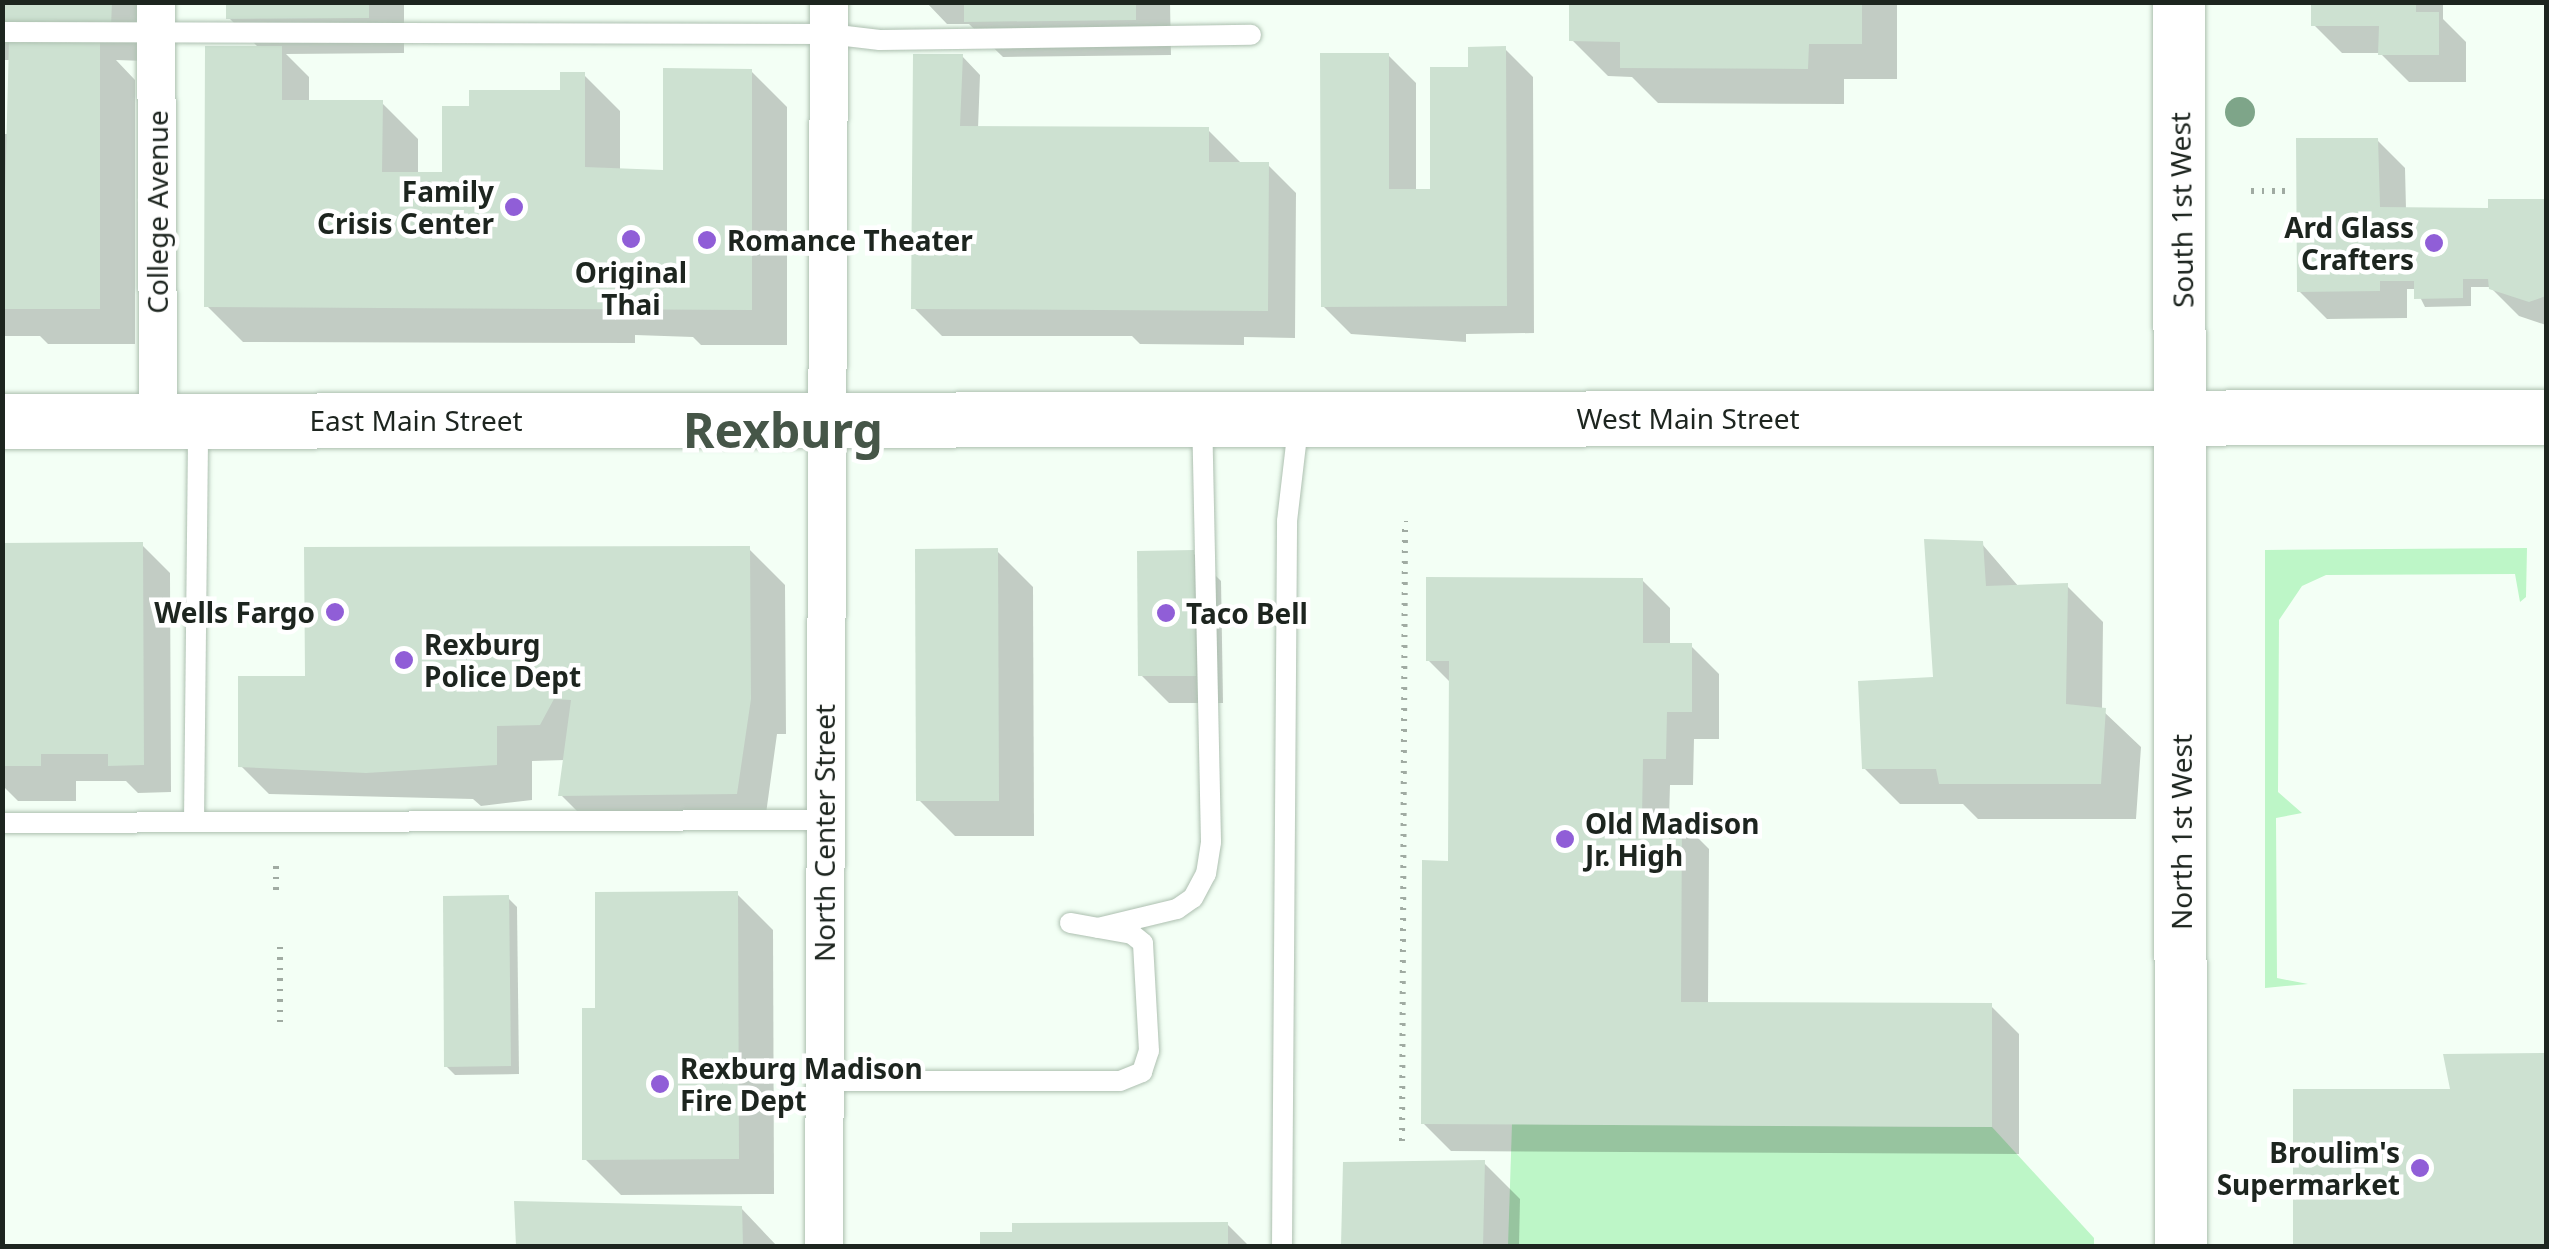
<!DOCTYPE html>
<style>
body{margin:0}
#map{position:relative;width:2549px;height:1249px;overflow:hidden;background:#f3fff5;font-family:"Noto Sans",sans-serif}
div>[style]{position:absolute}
.green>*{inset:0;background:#bdf6c7}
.shadow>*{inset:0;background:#0003}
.building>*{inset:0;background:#cde1d1}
.path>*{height:6px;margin-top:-3px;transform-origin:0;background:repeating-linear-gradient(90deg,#a0aba2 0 2.5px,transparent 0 10.5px)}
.roads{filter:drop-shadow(0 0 2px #adc0b0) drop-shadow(0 0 2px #adc0b0)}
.lane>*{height:20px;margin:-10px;padding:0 10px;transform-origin:10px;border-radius:10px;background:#fff}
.street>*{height:38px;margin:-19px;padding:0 19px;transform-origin:19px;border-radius:19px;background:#fff}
.secondary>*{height:52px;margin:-26px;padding:0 26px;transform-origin:26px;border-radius:26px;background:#fff}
.primary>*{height:55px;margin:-27.5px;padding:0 27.5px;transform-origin:27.5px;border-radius:27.5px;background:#fff}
.trees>*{width:30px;height:30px;margin:-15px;border-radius:50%;background:#7ea589}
.dots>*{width:28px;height:28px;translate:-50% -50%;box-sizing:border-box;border:5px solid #fff;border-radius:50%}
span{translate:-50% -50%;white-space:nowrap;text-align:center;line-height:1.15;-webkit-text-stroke:9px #fff;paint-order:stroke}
.poi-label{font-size:28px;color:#1d251f;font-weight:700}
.right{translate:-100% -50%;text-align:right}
.left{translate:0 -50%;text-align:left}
.street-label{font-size:28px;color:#1d251f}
.town-label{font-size:48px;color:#465648;font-weight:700}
.frame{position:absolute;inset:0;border:5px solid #1d251f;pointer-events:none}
</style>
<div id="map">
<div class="green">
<i style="clip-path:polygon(2527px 548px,2526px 597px,2520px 602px,2515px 574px,2326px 575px,2302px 586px,2279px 620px,2278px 792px,2302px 813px,2276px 818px,2277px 978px,2308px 984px,2265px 988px,2265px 550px)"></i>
<i style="clip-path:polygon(1512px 1124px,1992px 1127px,2094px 1238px,2094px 1246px,1508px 1246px)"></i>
</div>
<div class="shadow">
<i style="clip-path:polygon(2px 2px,147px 2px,146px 61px,116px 60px,135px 80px,135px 344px,48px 344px,40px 336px,2px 336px,2px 134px,8px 134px,12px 60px,2px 60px)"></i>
<i style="clip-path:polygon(229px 2px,404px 2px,404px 53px,286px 54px,309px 77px,309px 103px,382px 103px,418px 139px,418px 174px,444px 174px,471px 108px,563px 92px,584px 75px,620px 111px,620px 170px,665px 173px,751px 71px,787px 107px,787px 345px,701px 345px,693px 337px,635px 335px,635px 343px,243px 342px,207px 306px,260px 49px,229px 18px)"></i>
<i style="clip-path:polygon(926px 2px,1170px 2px,1171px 55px,1003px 57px,969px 24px,947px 24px)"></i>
<i style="clip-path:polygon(1572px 2px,1897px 2px,1897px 79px,1844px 79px,1844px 104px,1658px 103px,1632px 77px,1608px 76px,1572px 40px)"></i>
<i style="clip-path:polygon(2314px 2px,2443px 2px,2443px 19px,2466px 42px,2466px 82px,2409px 82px,2380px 53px,2342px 53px,2314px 25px)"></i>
<i style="clip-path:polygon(1505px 49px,1533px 77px,1534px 333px,1466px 334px,1466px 342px,1351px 334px,1323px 306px,1388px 55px,1416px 83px,1416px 191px,1433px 196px,1470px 70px)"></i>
<i style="clip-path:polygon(962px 56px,980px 75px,978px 129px,1208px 130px,1242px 164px,1268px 165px,1296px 193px,1295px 338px,1244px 337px,1244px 345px,1140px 344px,1132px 336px,942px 336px,914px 308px)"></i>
<i style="clip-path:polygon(2377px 140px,2405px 168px,2406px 209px,2490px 214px,2490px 201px,2546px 201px,2546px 325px,2519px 316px,2490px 287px,2471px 287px,2471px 306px,2425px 307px,2416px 289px,2407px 289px,2407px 318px,2327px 319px,2299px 291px)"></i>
<i style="clip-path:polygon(1982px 544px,2019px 587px,2067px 586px,2103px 622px,2102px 710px,2141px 747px,2136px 819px,1978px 819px,1963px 804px,1900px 804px,1864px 768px,1936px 680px)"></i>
<i style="clip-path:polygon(2px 545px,142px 545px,170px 573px,171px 792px,138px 793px,126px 781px,76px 781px,76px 801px,18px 801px,2px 785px)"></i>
<i style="clip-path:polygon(749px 549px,785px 585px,786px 734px,777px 734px,765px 821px,589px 823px,561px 795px,565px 760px,532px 761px,532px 800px,481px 806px,473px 799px,269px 794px,241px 766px,308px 679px)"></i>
<i style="clip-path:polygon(997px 551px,1033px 587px,1034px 836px,955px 836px,919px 800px)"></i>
<i style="clip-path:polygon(1193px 553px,1221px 581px,1223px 703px,1169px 703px,1141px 675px)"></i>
<i style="clip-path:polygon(1642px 580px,1670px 608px,1670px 646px,1691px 646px,1719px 674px,1719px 739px,1694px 739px,1693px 785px,1670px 785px,1669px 821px,1681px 821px,1709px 849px,1708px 1005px,1991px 1006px,2019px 1034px,2019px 1154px,1451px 1151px,1423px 1123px,1451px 863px,1451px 683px,1428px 660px)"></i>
<i style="clip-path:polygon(737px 894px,773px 930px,774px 1194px,621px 1195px,585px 1159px,597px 1011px)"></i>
<i style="clip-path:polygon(508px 898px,517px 907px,519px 1074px,455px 1075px,446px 1066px)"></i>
<i style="clip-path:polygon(2546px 1056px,2546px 1246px,2296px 1246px,2295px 1092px,2453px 1091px,2446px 1057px)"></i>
<i style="clip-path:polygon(1484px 1163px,1520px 1199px,1519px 1246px,1344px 1246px,1346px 1165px)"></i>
<i style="clip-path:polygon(516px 1204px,741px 1208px,777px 1246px,518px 1246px)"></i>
<i style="clip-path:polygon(1227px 1224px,1249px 1246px,982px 1246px,982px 1235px)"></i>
</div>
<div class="building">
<i style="clip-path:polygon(2px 2px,112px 2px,111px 26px,2px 25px)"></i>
<i style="clip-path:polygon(226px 2px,369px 2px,369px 18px,226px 19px)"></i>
<i style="clip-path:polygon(964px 2px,1136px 2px,1136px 20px,964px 22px)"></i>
<i style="clip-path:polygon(1569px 2px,1862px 2px,1862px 44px,1809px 44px,1808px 69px,1620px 68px,1620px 42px,1569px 41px)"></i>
<i style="clip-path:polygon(2311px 2px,2416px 2px,2416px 12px,2439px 12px,2439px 55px,2378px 55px,2379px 26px,2311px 26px)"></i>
<i style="clip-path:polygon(9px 41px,100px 41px,100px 309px,2px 309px)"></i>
<i style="clip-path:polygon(205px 46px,282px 46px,282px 100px,383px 100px,382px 172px,442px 172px,442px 106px,469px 106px,469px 90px,560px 90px,560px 72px,585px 72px,585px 167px,663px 170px,663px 68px,752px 69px,752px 310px,204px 307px)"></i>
<i style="clip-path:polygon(1506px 46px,1507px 306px,1321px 307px,1320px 53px,1389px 53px,1389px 189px,1430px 189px,1430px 67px,1468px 67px,1468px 47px)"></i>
<i style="clip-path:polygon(913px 54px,963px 54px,960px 126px,1209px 127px,1209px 162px,1269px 162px,1268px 311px,911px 309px)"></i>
<i style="clip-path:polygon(2296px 138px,2378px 138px,2380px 207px,2488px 208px,2488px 199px,2546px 199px,2546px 296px,2529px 302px,2489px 289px,2488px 279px,2463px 279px,2463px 298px,2414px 299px,2414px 281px,2380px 281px,2380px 291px,2297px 292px)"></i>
<i style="clip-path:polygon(1924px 539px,1983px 541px,1986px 586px,2068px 583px,2066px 704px,2106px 708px,2101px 784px,1939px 784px,1936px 769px,1862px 769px,1858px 681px,1933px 677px)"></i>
<i style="clip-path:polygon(143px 542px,144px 765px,108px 766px,108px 754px,41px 754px,41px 766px,2px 766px,2px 543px)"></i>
<i style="clip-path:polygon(750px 546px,751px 699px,737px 794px,558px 796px,571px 700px,554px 699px,540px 725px,497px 726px,497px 765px,366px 773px,238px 767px,238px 676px,305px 676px,304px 547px)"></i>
<i style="clip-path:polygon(998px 548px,999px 801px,916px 801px,915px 549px)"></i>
<i style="clip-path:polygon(1194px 550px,1196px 676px,1138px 676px,1137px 551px)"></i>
<i style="clip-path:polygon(1426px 577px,1643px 578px,1643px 643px,1692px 643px,1692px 712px,1667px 712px,1666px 759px,1643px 759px,1642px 818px,1682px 818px,1681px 1002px,1992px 1003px,1992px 1127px,1421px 1124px,1422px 860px,1448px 861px,1449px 661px,1426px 661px)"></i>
<i style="clip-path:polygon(738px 891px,739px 1159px,582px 1160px,582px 1008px,595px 1008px,595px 892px)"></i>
<i style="clip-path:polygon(509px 895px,511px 1066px,444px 1067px,443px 896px)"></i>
<i style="clip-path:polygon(2546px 1053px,2546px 1246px,2293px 1246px,2293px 1089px,2450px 1089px,2443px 1054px)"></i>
<i style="clip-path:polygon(1485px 1160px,1483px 1246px,1341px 1246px,1343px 1162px)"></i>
<i style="clip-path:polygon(514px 1201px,742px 1206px,743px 1246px,516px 1246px)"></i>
<i style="clip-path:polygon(1228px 1222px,1228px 1246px,980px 1246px,980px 1232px,1012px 1232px,1012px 1223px)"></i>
</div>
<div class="path">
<i style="left:2251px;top:191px;width:41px"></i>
<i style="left:276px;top:866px;width:31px;rotate:90deg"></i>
<i style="left:280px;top:947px;width:75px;rotate:90deg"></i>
<i style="left:1402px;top:1141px;width:620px;rotate:-89.72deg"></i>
</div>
<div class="roads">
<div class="lane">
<i style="left:2px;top:32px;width:827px;rotate:0.14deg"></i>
<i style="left:829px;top:34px;width:51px;rotate:6.7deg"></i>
<i style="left:880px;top:40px;width:371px;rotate:-0.8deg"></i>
<i style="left:194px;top:822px;width:400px;rotate:-89.4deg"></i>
<i style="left:2px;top:823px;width:821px;rotate:-0.21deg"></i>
<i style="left:1098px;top:928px;width:81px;rotate:-13.5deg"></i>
<i style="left:1177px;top:909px;width:19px;rotate:-35deg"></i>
<i style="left:1193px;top:898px;width:27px;rotate:-62deg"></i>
<i style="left:1206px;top:874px;width:32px;rotate:-81deg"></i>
<i style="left:1211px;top:842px;width:421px;rotate:-91.2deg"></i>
<i style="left:823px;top:1081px;width:297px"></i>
<i style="left:1120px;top:1081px;width:24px;rotate:-22deg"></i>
<i style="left:1142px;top:1072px;width:22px;rotate:-72deg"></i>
<i style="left:1149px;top:1051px;width:108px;rotate:-93.2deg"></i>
<i style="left:1143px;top:943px;width:14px;rotate:-141deg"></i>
<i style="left:1132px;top:934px;width:63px;rotate:-169.9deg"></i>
<i style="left:1282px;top:1246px;width:725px;rotate:-89.6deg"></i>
<i style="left:1287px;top:521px;width:103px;rotate:-83.3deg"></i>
</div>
<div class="street">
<i style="left:156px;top:2px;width:419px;rotate:89.7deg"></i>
<i style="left:824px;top:1246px;width:1244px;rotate:-89.77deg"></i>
</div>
<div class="secondary">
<i style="left:2179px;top:2px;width:1244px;rotate:89.91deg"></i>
</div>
<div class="primary">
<i style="left:2px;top:421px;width:2544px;rotate:-0.09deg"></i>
</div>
</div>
<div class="trees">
<i style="left:2240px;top:112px"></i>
</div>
<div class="dots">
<i style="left:514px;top:207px;background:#905ed7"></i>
<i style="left:631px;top:239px;background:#905ed7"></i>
<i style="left:707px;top:240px;background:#905ed7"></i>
<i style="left:2434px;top:243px;background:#905ed7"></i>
<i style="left:335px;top:612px;background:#905ed7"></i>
<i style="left:1166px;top:613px;background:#905ed7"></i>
<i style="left:404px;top:660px;background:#905ed7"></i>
<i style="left:1565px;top:839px;background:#905ed7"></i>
<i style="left:660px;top:1084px;background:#905ed7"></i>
<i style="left:2420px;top:1168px;background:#905ed7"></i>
</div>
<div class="poi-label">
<span class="right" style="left:494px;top:207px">Family<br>Crisis Center</span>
<span class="right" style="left:2414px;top:243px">Ard Glass<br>Crafters</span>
<span class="left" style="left:727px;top:240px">Romance Theater</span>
<span style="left:631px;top:288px">Original<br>Thai</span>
<span class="right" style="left:315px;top:612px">Wells Fargo</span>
<span class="left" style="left:1186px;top:613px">Taco Bell</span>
<span class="left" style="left:424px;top:660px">Rexburg<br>Police Dept</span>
<span class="left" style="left:1585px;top:839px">Old Madison<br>Jr. High</span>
<span class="left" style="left:680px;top:1084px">Rexburg Madison<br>Fire Dept</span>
<span class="right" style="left:2400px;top:1168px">Broulim's<br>Supermarket</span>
</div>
<div class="street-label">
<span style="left:2181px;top:210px;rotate:-91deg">South 1st West</span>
<span style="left:157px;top:212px;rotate:-90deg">College Avenue</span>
<span style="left:1688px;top:418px">West Main Street</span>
<span style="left:416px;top:420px">East Main Street</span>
<span style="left:2181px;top:832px;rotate:-90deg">North 1st West</span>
<span style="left:824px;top:833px;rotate:-90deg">North Center Street</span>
</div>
<div class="town-label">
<span style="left:783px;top:430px">Rexburg</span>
</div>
<div class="frame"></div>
</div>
